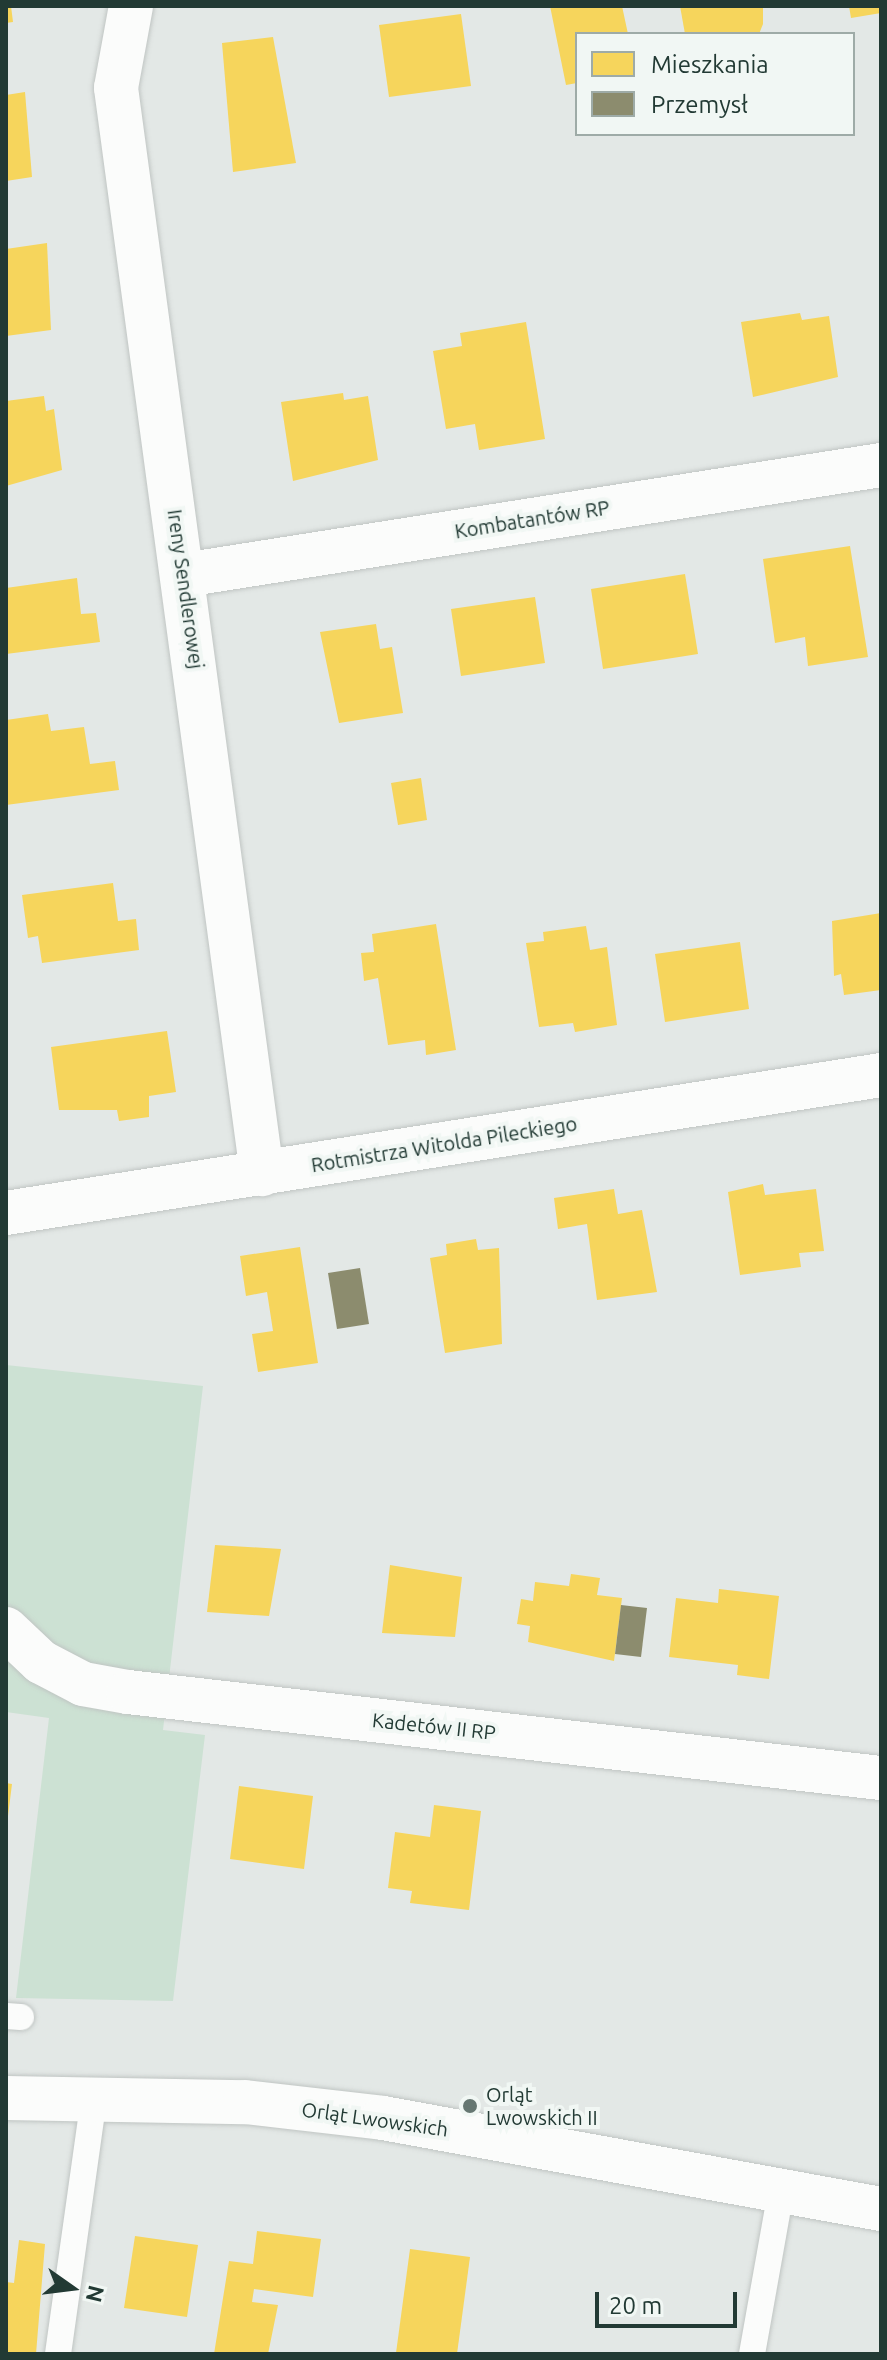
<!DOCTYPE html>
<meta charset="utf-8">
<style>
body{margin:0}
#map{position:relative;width:887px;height:2360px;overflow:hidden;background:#e3e8e6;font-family:Ubuntu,sans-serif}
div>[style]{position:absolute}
.green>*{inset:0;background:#cce1d3}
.homes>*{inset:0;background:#f6d55c}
.industry>*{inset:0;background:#8c8c6e}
.roads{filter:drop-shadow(0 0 2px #c0c5c3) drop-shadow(0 0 2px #c0c5c3)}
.lane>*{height:26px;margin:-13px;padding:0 13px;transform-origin:13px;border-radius:13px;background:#fbfcfb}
.street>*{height:44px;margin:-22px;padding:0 22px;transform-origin:22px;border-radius:22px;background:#fbfcfb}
.secondary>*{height:44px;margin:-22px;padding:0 22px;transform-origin:22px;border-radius:22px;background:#fbfcfb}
.dots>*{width:22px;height:22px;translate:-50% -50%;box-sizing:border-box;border:4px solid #f1f7f4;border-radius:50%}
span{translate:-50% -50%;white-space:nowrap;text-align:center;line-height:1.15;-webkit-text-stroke:8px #f1f7f4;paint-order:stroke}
.street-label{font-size:20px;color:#223a34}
.poi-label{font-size:20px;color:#223a34}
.left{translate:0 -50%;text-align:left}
.frame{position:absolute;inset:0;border:8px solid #223a34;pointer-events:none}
.legend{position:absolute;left:575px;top:32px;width:280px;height:104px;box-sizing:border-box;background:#f1f7f4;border:2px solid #9eaba7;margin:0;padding:10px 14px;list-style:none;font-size:24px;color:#223a34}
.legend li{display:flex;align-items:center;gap:16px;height:40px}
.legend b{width:40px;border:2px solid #9eaba7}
.north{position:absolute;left:32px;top:2248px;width:80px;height:80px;-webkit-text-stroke:6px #f1f7f4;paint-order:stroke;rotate:104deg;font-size:22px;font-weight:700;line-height:32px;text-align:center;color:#223a34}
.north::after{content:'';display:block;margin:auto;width:28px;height:36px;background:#223a34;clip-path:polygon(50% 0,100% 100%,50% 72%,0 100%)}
.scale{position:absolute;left:595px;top:2292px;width:142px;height:36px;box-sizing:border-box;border:4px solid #223a34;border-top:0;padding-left:10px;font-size:24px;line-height:28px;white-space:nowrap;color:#223a34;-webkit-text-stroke:6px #f1f7f4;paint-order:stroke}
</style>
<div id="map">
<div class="green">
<i style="clip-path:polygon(6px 1365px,203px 1386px,163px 1730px,205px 1735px,173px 2001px,16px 1998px,49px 1718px,6px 1712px)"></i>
</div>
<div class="homes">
<i style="clip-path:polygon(6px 6px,11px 6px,13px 22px,6px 23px)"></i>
<i style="clip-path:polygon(550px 6px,622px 6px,628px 34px,577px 34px,577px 83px,566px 85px)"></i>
<i style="clip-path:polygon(680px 6px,763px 6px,763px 24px,759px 34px,685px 34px)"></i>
<i style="clip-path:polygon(849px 6px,881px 6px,881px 13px,851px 18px)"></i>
<i style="clip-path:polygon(461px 14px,471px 86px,389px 97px,379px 25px)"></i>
<i style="clip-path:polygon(273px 37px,296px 163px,233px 172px,222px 43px)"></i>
<i style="clip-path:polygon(25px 92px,32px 177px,6px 181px,6px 95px)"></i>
<i style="clip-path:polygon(47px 243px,51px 330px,6px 336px,6px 249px)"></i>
<i style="clip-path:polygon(800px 313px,802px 320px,829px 316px,838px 377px,753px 397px,741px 322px)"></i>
<i style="clip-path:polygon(526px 322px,545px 439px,479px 450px,475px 424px,446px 429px,433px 351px,462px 346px,460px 333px)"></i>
<i style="clip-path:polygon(343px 393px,344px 400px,368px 396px,378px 460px,293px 481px,281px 402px)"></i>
<i style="clip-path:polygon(44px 396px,46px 411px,54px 409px,62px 470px,6px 486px,6px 401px)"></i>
<i style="clip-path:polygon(850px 546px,868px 657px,808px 666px,805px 637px,775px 643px,763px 559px)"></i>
<i style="clip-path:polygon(685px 574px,698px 654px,603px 669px,591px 589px)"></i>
<i style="clip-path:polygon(77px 578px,81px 614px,96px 613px,100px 642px,6px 654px,6px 588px)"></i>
<i style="clip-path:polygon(535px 597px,545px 663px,461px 676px,451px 609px)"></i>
<i style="clip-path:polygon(376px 624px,380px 649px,392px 647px,403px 713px,339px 723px,320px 632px)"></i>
<i style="clip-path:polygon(48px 714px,51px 731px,84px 727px,90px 764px,115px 761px,119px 790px,6px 805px,6px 720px)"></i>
<i style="clip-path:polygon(421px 778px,427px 820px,398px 825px,391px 783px)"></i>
<i style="clip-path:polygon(113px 883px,118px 921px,136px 919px,139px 950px,42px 963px,38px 936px,28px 938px,22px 895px)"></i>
<i style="clip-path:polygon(881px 913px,881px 990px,844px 995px,841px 974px,834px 976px,832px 921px)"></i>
<i style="clip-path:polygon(436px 924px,456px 1050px,426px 1055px,425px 1040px,388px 1045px,378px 978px,364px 981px,361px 953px,374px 952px,372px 934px)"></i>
<i style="clip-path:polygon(586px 926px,590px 950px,607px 947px,617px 1025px,575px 1032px,573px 1023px,539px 1027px,526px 943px,544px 941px,543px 932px)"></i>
<i style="clip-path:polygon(740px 942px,749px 1009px,665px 1022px,655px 954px)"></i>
<i style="clip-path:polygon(167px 1031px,176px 1092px,149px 1096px,149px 1117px,119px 1121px,117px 1110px,59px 1110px,51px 1047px)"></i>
<i style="clip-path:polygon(763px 1184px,765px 1195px,816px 1189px,824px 1251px,799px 1253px,801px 1267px,740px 1275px,728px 1192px)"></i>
<i style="clip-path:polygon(614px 1189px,618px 1214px,642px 1210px,657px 1292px,597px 1300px,587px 1224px,558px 1229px,554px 1198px)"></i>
<i style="clip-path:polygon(476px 1239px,478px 1250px,499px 1248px,502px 1344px,445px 1353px,430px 1258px,447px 1255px,446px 1244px)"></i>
<i style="clip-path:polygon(300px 1247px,318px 1363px,258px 1372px,252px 1334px,273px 1331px,267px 1292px,246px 1296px,240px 1256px)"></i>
<i style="clip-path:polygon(215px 1545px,281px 1549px,269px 1616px,207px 1612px)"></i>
<i style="clip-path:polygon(390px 1565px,462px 1577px,455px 1637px,382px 1633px)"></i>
<i style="clip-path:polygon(571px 1574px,600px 1578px,597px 1595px,622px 1598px,614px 1661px,528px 1642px,530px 1626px,517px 1624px,521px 1599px,533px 1601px,535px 1582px,569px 1586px)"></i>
<i style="clip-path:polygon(719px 1589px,779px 1596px,769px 1679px,737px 1675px,738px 1665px,669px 1657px,676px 1598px,718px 1603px)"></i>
<i style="clip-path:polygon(6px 1783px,12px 1784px,8px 1816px,6px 1816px)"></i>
<i style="clip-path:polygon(239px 1786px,313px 1796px,304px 1869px,230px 1859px)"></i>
<i style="clip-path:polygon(434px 1805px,481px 1811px,469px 1910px,410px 1903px,412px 1891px,388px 1888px,395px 1832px,430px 1837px)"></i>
<i style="clip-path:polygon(257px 2231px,321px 2239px,313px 2297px,254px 2289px,252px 2302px,278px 2305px,268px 2354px,214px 2354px,229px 2261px,253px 2264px)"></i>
<i style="clip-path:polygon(135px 2236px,198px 2245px,187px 2317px,124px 2308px)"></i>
<i style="clip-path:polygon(19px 2240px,45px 2244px,36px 2354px,6px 2354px,6px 2282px,14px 2283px)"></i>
<i style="clip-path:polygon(410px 2249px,470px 2257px,457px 2354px,396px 2353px)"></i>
</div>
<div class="industry">
<i style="clip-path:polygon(360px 1268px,369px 1324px,337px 1329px,328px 1273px)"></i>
<i style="clip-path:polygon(621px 1605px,647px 1608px,641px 1657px,615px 1654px)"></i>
</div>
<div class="roads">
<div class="lane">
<i style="left:6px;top:2016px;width:15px;rotate:4deg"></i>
<i style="left:58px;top:2354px;width:258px;rotate:-82deg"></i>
<i style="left:752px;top:2354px;width:165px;rotate:-79.9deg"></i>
</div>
<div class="street">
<i style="left:131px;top:6px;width:83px;rotate:100.4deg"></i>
<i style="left:116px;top:88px;width:1096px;rotate:82.34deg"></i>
<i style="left:184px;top:575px;width:706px;rotate:-8.97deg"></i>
<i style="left:6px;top:1213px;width:886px;rotate:-8.96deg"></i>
<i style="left:6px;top:1629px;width:48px;rotate:43.3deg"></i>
<i style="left:41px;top:1662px;width:47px;rotate:27.6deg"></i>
<i style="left:83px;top:1684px;width:46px;rotate:10.1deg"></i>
<i style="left:128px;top:1692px;width:758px;rotate:6.52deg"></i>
</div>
<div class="secondary">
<i style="left:6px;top:2098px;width:239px;rotate:1deg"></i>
<i style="left:245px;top:2102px;width:139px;rotate:6.6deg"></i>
<i style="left:383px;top:2118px;width:506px;rotate:10.36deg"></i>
</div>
</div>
<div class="dots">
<i style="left:470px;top:2106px;background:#667772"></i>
</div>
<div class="street-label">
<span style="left:532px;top:519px;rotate:-9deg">Kombatantów RP</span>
<span style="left:186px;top:589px;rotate:82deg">Ireny Sendlerowej</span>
<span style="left:444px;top:1144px;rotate:-9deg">Rotmistrza Witolda Pileckiego</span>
<span style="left:434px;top:1726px;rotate:6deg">Kadetów II RP</span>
<span style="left:375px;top:2119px;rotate:8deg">Orląt Lwowskich</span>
</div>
<div class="poi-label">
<span class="left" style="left:486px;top:2106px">Orląt<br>Lwowskich II</span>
</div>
<div class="frame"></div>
<ul class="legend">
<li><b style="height:22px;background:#f6d55c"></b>Mieszkania</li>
<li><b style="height:22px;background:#8c8c6e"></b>Przemysł</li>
</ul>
<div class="north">N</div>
<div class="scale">20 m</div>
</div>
